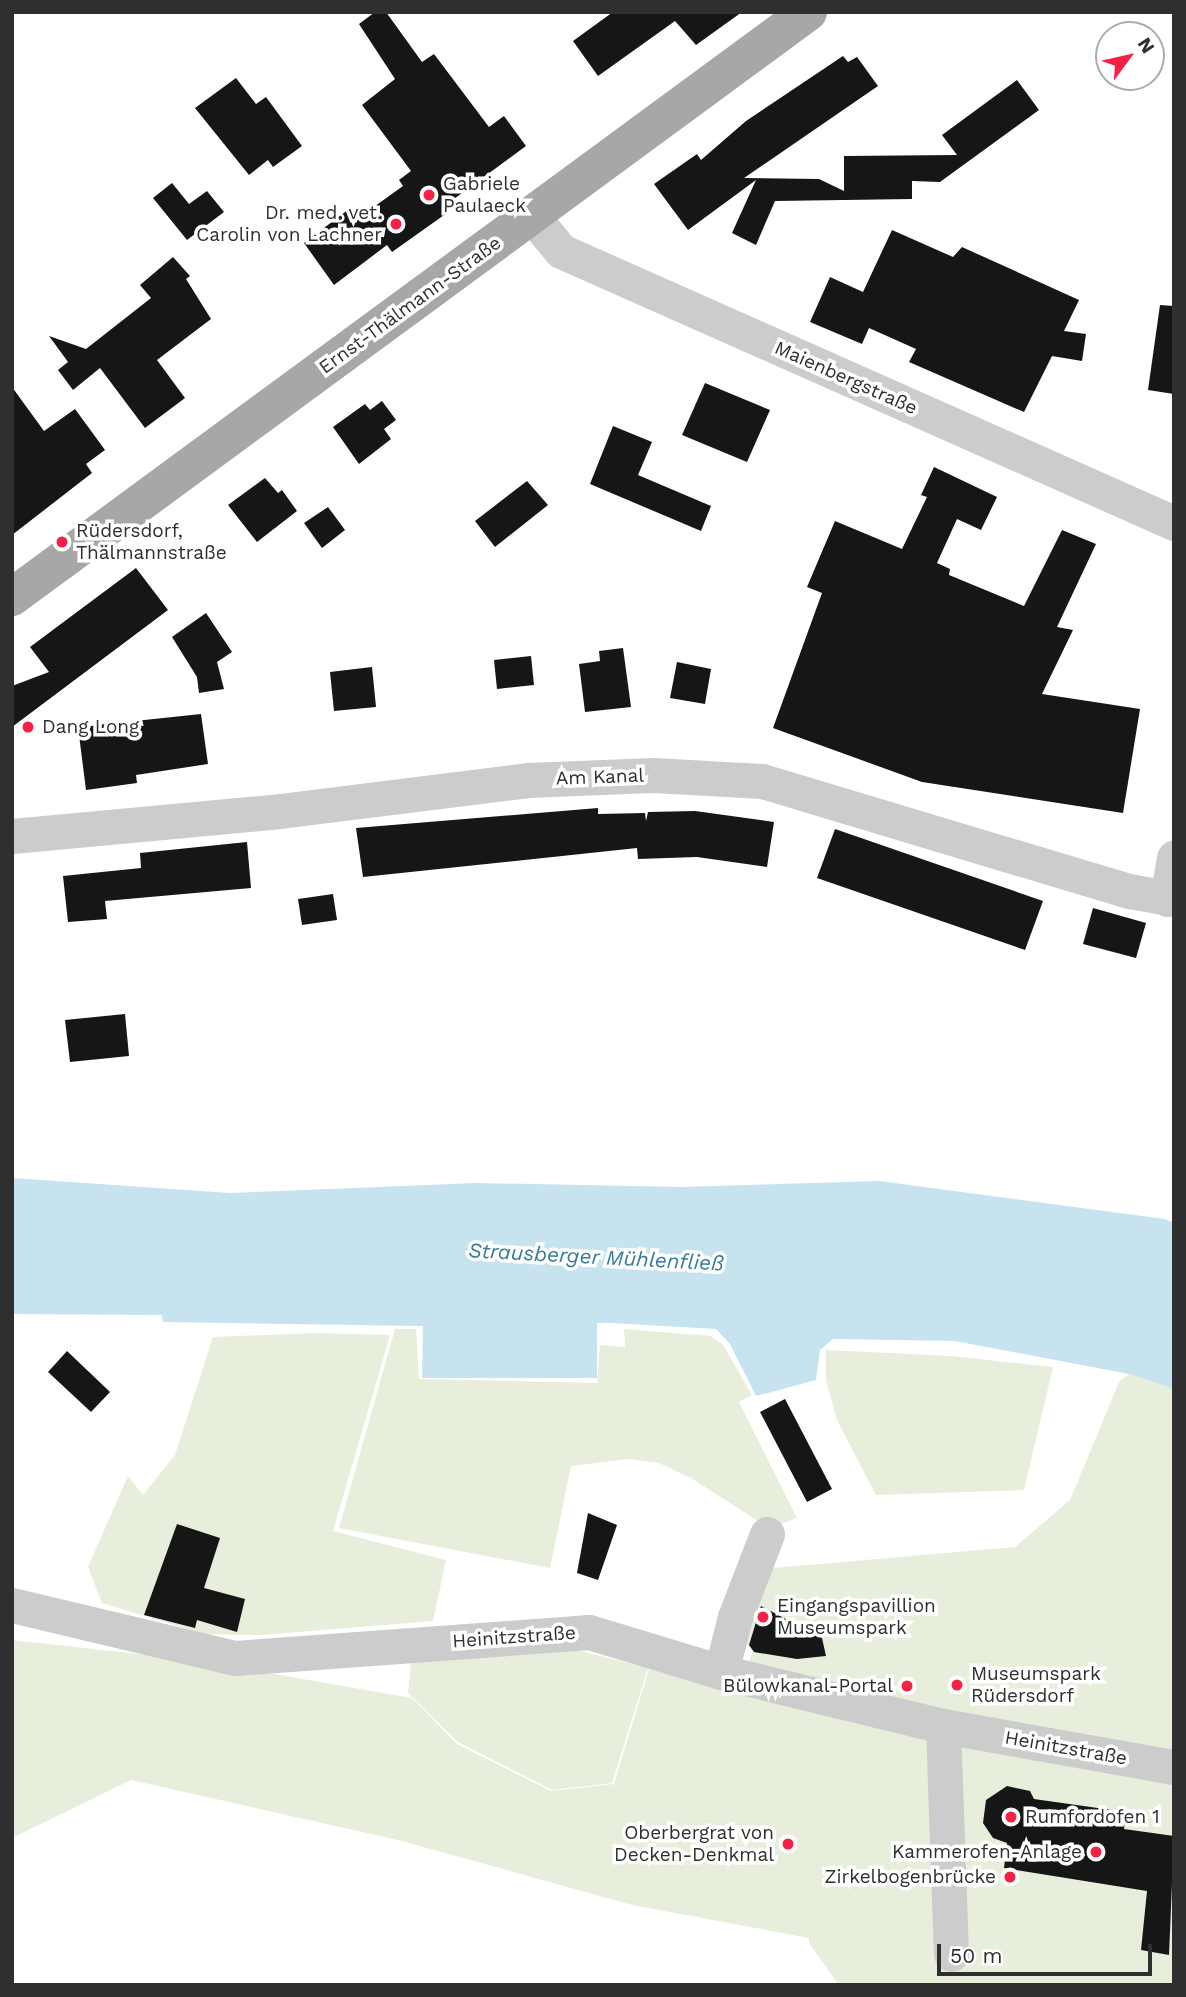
<!DOCTYPE html>
<meta charset="utf-8">
<style>
body{margin:0}
#map{position:relative;width:1186px;height:1997px;overflow:hidden;background:#fff;font-family:"Work Sans",sans-serif}
div>[style]{position:absolute}
.green>*{inset:0;background:#e7eedb}
.water>*{inset:0;background:#c6e3ef}
.building>*{inset:0;background:#161616}
.minor>*{height:35px;margin:-17.5px;padding:0 17.5px;transform-origin:17.5px;border-radius:17.5px;background:#ccc}
.major>*{height:38px;margin:-19px;padding:0 19px;transform-origin:19px;border-radius:19px;background:#a7a7a7}
.dots>*{width:19px;height:19px;translate:-50% -50%;box-sizing:border-box;border:4px solid #fff;border-radius:50%}
span{translate:-50% -50%;white-space:nowrap;text-align:center;line-height:1.15;-webkit-text-stroke:7px #fff;paint-order:stroke}
.poi-label{font-size:19px;color:#2f2f2f}
.left{translate:0 -50%;text-align:left}
.right{translate:-100% -50%;text-align:right}
.street-label{font-size:19px;color:#2f2f2f}
.water-label{font-size:21px;color:#357c99;font-style:italic}
.frame{position:absolute;inset:0;border:14px solid #2f2f2f;pointer-events:none}
.north{position:absolute;left:1095px;top:21px;width:70px;height:70px;box-sizing:border-box;background:#fff;border:2px solid #acacac;border-radius:50%;rotate:57deg;font-size:19px;font-weight:700;line-height:28px;text-align:center;color:#2f2f2f}
.north::after{content:'';display:block;margin:auto;width:24px;height:32px;background:#f62145;clip-path:polygon(50% 0,100% 100%,50% 72%,0 100%)}
.scale{position:absolute;left:937px;top:1944px;width:215px;height:32px;box-sizing:border-box;border:4px solid #2f2f2f;border-top:0;padding-left:9px;font-size:21px;line-height:24px;white-space:nowrap;color:#2f2f2f;-webkit-text-stroke:5px #fff;paint-order:stroke}
</style>
<div id="map">
<div class="green">
<i style="clip-path:polygon(395px 1329px,416px 1329px,419px 1379px,597px 1383px,600px 1345px,625px 1347px,624px 1329px,711px 1336px,723px 1345px,752px 1395px,739px 1402px,797px 1518px,769px 1528px,691px 1478px,659px 1463px,628px 1459px,571px 1466px,550px 1568px,339px 1528px)"></i>
<i style="clip-path:polygon(315px 1333px,390px 1335px,333px 1531px,446px 1560px,433px 1621px,261px 1635px,204px 1634px,102px 1603px,88px 1567px,128px 1476px,143px 1495px,175px 1455px,213px 1337px)"></i>
<i style="clip-path:polygon(826px 1350px,951px 1356px,1053px 1367px,1024px 1490px,876px 1495px,837px 1420px,826px 1380px)"></i>
<i style="clip-path:polygon(1129px 1374px,1174px 1389px,1174px 1985px,839px 1985px,809px 1943px,809px 1938px,632px 1905px,398px 1840px,131px 1780px,12px 1838px,12px 1640px,194px 1660px,412px 1698px,457px 1744px,551px 1791px,614px 1784px,649px 1669px,738px 1692px,753px 1651px,746px 1643px,761px 1569px,1015px 1547px,1070px 1500px,1119px 1382px)"></i>
<i style="clip-path:polygon(552px 1644px,648px 1668px,612px 1783px,552px 1790px,458px 1742px,408px 1693px,411px 1662px)"></i>
</div>
<div class="water">
<i style="clip-path:polygon(12px 1178px,230px 1193px,476px 1183px,682px 1187px,879px 1181px,1165px 1219px,1174px 1223px,1174px 1389px,1129px 1374px,955px 1341px,833px 1339px,820px 1350px,816px 1380px,756px 1396px,730px 1344px,716px 1329px,611px 1323px,597px 1323px,597px 1378px,422px 1378px,423px 1326px,163px 1322px,162px 1315px,12px 1314px)"></i>
</div>
<div class="building">
<i style="clip-path:polygon(375px 12px,386px 12px,422px 62px,434px 54px,489px 127px,504px 116px,526px 146px,443px 207px,447px 213px,392px 252px,387px 245px,334px 285px,304px 243px,349px 209px,357px 219px,403px 186px,399px 180px,411px 171px,362px 105px,395px 79px,359px 24px)"></i>
<i style="clip-path:polygon(613px 12px,742px 12px,696px 45px,675px 21px,598px 76px,573px 41px)"></i>
<i style="clip-path:polygon(843px 56px,848px 62px,857px 57px,878px 86px,744px 178px,819px 179px,844px 191px,844px 156px,957px 155px,942px 135px,1017px 80px,1039px 110px,940px 182px,912px 181px,912px 199px,775px 201px,756px 245px,732px 233px,756px 180px,688px 230px,654px 184px,697px 154px,701px 160px,746px 121px)"></i>
<i style="clip-path:polygon(236px 78px,256px 104px,266px 97px,302px 146px,273px 167px,268px 160px,249px 175px,195px 108px)"></i>
<i style="clip-path:polygon(172px 183px,189px 204px,207px 191px,224px 212px,187px 240px,153px 198px)"></i>
<i style="clip-path:polygon(892px 230px,953px 257px,962px 247px,1079px 300px,1064px 331px,1086px 334px,1082px 361px,1052px 356px,1024px 412px,909px 362px,916px 349px,869px 328px,862px 344px,810px 322px,830px 277px,863px 292px)"></i>
<i style="clip-path:polygon(173px 257px,190px 276px,186px 279px,211px 319px,157px 360px,185px 398px,145px 428px,100px 368px,73px 390px,58px 370px,68px 362px,49px 336px,86px 349px,151px 298px,140px 285px)"></i>
<i style="clip-path:polygon(1160px 305px,1174px 306px,1174px 394px,1148px 390px)"></i>
<i style="clip-path:polygon(705px 383px,770px 410px,747px 462px,682px 435px)"></i>
<i style="clip-path:polygon(12px 387px,44px 431px,75px 409px,105px 450px,86px 464px,92px 473px,12px 535px)"></i>
<i style="clip-path:polygon(382px 401px,396px 420px,384px 429px,391px 439px,359px 464px,333px 427px,365px 404px,370px 410px)"></i>
<i style="clip-path:polygon(613px 426px,652px 442px,638px 475px,711px 506px,701px 531px,590px 484px)"></i>
<i style="clip-path:polygon(934px 467px,997px 497px,981px 530px,957px 519px,937px 563px,950px 569px,949px 575px,1024px 606px,1062px 530px,1096px 544px,1057px 627px,1073px 630px,1042px 694px,1140px 709px,1123px 813px,922px 782px,773px 728px,822px 593px,807px 587px,835px 521px,902px 549px,927px 497px,921px 495px)"></i>
<i style="clip-path:polygon(265px 478px,278px 493px,282px 490px,297px 511px,257px 542px,228px 505px)"></i>
<i style="clip-path:polygon(527px 481px,548px 505px,495px 547px,475px 521px)"></i>
<i style="clip-path:polygon(328px 507px,345px 530px,322px 548px,304px 523px)"></i>
<i style="clip-path:polygon(136px 568px,168px 610px,12px 727px,12px 686px,49px 672px,30px 647px)"></i>
<i style="clip-path:polygon(206px 613px,232px 652px,217px 662px,224px 689px,199px 693px,197px 677px,172px 637px)"></i>
<i style="clip-path:polygon(623px 648px,631px 707px,585px 712px,579px 664px,600px 661px,599px 651px)"></i>
<i style="clip-path:polygon(531px 656px,534px 685px,497px 689px,494px 660px)"></i>
<i style="clip-path:polygon(677px 662px,711px 669px,705px 704px,670px 698px)"></i>
<i style="clip-path:polygon(372px 667px,376px 707px,334px 711px,330px 672px)"></i>
<i style="clip-path:polygon(201px 714px,208px 764px,136px 775px,137px 783px,86px 790px,78px 727px)"></i>
<i style="clip-path:polygon(598px 808px,598px 814px,645px 813px,646px 821px,648px 812px,695px 811px,774px 822px,767px 867px,697px 857px,638px 859px,637px 848px,363px 877px,356px 828px)"></i>
<i style="clip-path:polygon(835px 829px,1043px 901px,1025px 950px,817px 878px)"></i>
<i style="clip-path:polygon(247px 842px,251px 888px,105px 901px,107px 919px,68px 922px,63px 876px,141px 868px,140px 853px)"></i>
<i style="clip-path:polygon(333px 894px,337px 920px,302px 925px,298px 899px)"></i>
<i style="clip-path:polygon(1093px 908px,1146px 923px,1136px 958px,1083px 944px)"></i>
<i style="clip-path:polygon(125px 1014px,129px 1056px,70px 1062px,65px 1020px)"></i>
<i style="clip-path:polygon(67px 1351px,110px 1392px,91px 1412px,48px 1372px)"></i>
<i style="clip-path:polygon(785px 1399px,832px 1489px,807px 1502px,760px 1412px)"></i>
<i style="clip-path:polygon(588px 1513px,617px 1525px,598px 1580px,577px 1573px)"></i>
<i style="clip-path:polygon(177px 1524px,220px 1538px,204px 1588px,245px 1599px,237px 1632px,197px 1620px,195px 1628px,144px 1615px)"></i>
<i style="clip-path:polygon(761px 1606px,822px 1638px,826px 1656px,797px 1659px,754px 1652px,749px 1645px)"></i>
<i style="clip-path:polygon(1007px 1786px,1030px 1791px,1034px 1799px,1126px 1812px,1124px 1829px,1174px 1836px,1169px 1955px,1141px 1950px,1147px 1891px,1004px 1868px,1007px 1843px,993px 1838px,983px 1823px,986px 1800px)"></i>
</div>
<div class="minor">
<i style="left:532px;top:216px;width:45px;rotate:50.4deg"></i>
<i style="left:561px;top:251px;width:671px;rotate:23.93deg"></i>
<i style="left:12px;top:836px;width:269px;rotate:-5.3deg"></i>
<i style="left:280px;top:811px;width:250px;rotate:-7.1deg"></i>
<i style="left:528px;top:780px;width:125px;rotate:-2.3deg"></i>
<i style="left:653px;top:775px;width:109px;rotate:3.2deg"></i>
<i style="left:762px;top:781px;width:383px;rotate:16.7deg"></i>
<i style="left:1129px;top:891px;width:46px;rotate:10.1deg"></i>
<i style="left:1167px;top:899px;width:42px;rotate:-80.3deg"></i>
<i style="left:12px;top:1605px;width:229px;rotate:13.4deg"></i>
<i style="left:235px;top:1658px;width:355px;rotate:-4.2deg"></i>
<i style="left:589px;top:1632px;width:138px;rotate:16.9deg"></i>
<i style="left:721px;top:1672px;width:228px;rotate:13.7deg"></i>
<i style="left:943px;top:1726px;width:235px;rotate:10.1deg"></i>
<i style="left:721px;top:1672px;width:57px;rotate:-75.7deg"></i>
<i style="left:735px;top:1617px;width:89px;rotate:-68.9deg"></i>
<i style="left:943px;top:1726px;width:228px;rotate:88deg"></i>
</div>
<div class="major">
<i style="left:12px;top:597px;width:988px;rotate:-36.31deg"></i>
</div>
<div class="dots">
<i style="left:429px;top:195px;background:#f62145"></i>
<i style="left:396px;top:224px;background:#f62145"></i>
<i style="left:62px;top:542px;background:#f62145"></i>
<i style="left:28px;top:727px;background:#f62145"></i>
<i style="left:763px;top:1617px;background:#f62145"></i>
<i style="left:957px;top:1685px;background:#f62145"></i>
<i style="left:907px;top:1686px;background:#f62145"></i>
<i style="left:1011px;top:1817px;background:#f62145"></i>
<i style="left:788px;top:1844px;background:#f62145"></i>
<i style="left:1096px;top:1852px;background:#f62145"></i>
<i style="left:1010px;top:1877px;background:#f62145"></i>
</div>
<div class="poi-label">
<span class="left" style="left:443px;top:195px">Gabriele<br>Paulaeck</span>
<span class="right" style="left:382px;top:224px">Dr. med. vet.<br>Carolin von Lachner</span>
<span class="left" style="left:76px;top:542px">Rüdersdorf,<br>Thälmannstraße</span>
<span class="left" style="left:42px;top:727px">Dang Long</span>
<span class="left" style="left:777px;top:1617px">Eingangspavillion<br>Museumspark</span>
<span class="left" style="left:971px;top:1685px">Museumspark<br>Rüdersdorf</span>
<span class="right" style="left:893px;top:1686px">Bülowkanal-Portal</span>
<span class="left" style="left:1025px;top:1817px">Rumfordofen 1</span>
<span class="right" style="left:774px;top:1844px">Oberbergrat von<br>Decken-Denkmal</span>
<span class="right" style="left:1082px;top:1852px">Kammerofen-Anlage</span>
<span class="right" style="left:996px;top:1877px">Zirkelbogenbrücke</span>
</div>
<div class="street-label">
<span style="left:410px;top:305px;rotate:-36deg">Ernst-Thälmann-Straße</span>
<span style="left:846px;top:378px;rotate:24deg">Maienbergstraße</span>
<span style="left:600px;top:777px;rotate:-2deg">Am Kanal</span>
<span style="left:514px;top:1637px;rotate:-4deg">Heinitzstraße</span>
<span style="left:1066px;top:1748px;rotate:10deg">Heinitzstraße</span>
</div>
<div class="water-label">
<span style="left:596px;top:1257px;rotate:3deg">Strausberger Mühlenfließ</span>
</div>
<div class="frame"></div>
<div class="north">N</div>
<div class="scale">50 m</div>
</div>
